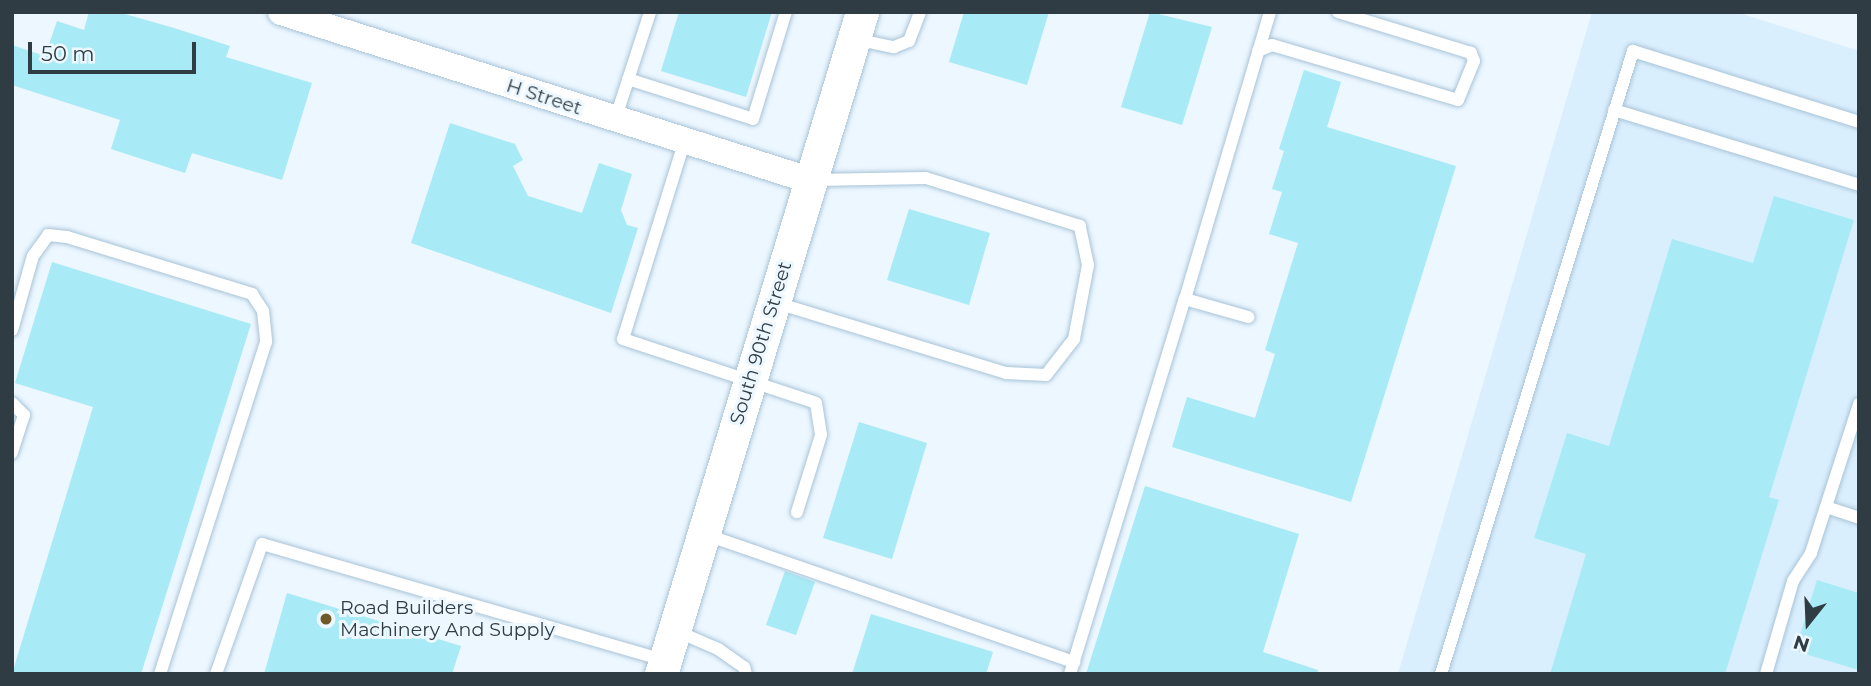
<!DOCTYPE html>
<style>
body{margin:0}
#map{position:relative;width:1871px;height:686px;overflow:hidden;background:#ecf7ff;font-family:Montserrat,sans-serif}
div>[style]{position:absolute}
.built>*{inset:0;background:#daeffe}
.building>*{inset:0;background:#a8eaf5}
.roads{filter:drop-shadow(0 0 2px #a8c3d7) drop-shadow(0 0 2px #a8c3d7)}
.service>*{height:12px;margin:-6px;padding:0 6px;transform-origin:6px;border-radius:6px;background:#fff}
.minor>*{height:26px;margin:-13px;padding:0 13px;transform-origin:13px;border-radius:13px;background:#fff}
.tertiary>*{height:33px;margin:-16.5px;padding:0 16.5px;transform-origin:16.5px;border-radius:16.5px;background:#fff}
.dots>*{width:19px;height:19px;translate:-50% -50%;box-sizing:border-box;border:4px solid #ecf7ff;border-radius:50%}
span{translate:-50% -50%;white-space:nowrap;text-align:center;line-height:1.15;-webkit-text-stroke:6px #ecf7ff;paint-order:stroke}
.street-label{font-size:19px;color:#303c44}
.poi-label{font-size:19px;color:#303c44}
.left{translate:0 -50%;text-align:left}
.frame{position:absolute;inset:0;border:14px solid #303c44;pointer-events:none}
.north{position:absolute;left:1773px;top:588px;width:70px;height:70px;-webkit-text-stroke:5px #ecf7ff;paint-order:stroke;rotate:198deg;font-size:19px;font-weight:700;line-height:28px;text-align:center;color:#303c44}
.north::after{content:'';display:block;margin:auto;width:24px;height:32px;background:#303c44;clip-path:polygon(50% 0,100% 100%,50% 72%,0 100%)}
.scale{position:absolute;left:28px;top:42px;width:168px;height:32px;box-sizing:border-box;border:4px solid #303c44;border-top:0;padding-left:9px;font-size:21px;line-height:24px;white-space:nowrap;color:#303c44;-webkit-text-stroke:5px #ecf7ff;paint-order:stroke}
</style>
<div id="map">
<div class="built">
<i style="clip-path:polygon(1592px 12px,1736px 12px,1859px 51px,1859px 674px,1398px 674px)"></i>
</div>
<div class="building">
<i style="clip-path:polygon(89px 12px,118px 12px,174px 28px,230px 46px,226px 57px,312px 83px,282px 180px,192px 153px,185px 173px,111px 149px,120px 120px,12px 85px,12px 45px,45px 56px,57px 21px,84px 30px)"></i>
<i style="clip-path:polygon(679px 12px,772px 12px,746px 97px,661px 71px)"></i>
<i style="clip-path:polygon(964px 12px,1049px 12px,1027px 85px,949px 62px)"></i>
<i style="clip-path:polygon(1150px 12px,1212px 27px,1182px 125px,1121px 107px)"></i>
<i style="clip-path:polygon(1304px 70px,1341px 82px,1327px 127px,1456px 166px,1351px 502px,1172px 447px,1187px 397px,1255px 418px,1275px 354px,1265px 350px,1298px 243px,1269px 234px,1282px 192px,1272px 189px,1284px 151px,1279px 149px)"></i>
<i style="clip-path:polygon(450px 123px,515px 144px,523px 160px,513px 166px,528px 196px,582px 213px,599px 163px,632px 174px,621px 210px,627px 225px,638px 228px,611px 313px,411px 243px)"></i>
<i style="clip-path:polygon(1774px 196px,1854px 220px,1769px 497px,1779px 500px,1725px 674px,1550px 674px,1586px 554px,1534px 538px,1567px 433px,1609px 446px,1672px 239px,1753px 263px)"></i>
<i style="clip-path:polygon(909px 209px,990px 233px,969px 305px,887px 280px)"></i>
<i style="clip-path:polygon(52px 262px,251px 324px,141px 674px,12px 674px,93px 407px,15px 383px)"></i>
<i style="clip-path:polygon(859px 422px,927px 443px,892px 559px,823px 538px)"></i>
<i style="clip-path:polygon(1145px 486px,1299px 534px,1263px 652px,1318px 670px,1317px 674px,1086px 674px)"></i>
<i style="clip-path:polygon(785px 571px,815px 582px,796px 635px,766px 625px)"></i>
<i style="clip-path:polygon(1817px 580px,1859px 593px,1859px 670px,1795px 651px)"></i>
<i style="clip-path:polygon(287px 593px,461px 646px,452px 674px,264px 674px)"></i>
<i style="clip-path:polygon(871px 614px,993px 652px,986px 674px,852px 674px)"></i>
</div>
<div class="roads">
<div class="service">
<i style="left:855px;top:39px;width:40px;rotate:12deg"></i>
<i style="left:894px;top:47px;width:16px;rotate:-22deg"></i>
<i style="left:909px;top:41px;width:31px;rotate:-69deg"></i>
<i style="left:1258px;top:51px;width:15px;rotate:-23deg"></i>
<i style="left:1272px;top:45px;width:194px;rotate:16.5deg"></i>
<i style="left:1458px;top:100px;width:42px;rotate:-67.7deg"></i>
<i style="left:1474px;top:61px;width:9px;rotate:-111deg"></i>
<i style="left:1471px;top:53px;width:139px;rotate:-162.9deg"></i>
<i style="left:628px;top:79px;width:131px;rotate:17.7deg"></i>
<i style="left:753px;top:119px;width:112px;rotate:-72.9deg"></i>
<i style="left:1614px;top:110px;width:256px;rotate:17deg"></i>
<i style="left:615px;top:120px;width:114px;rotate:-72deg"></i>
<i style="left:684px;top:143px;width:205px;rotate:107.3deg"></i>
<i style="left:623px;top:339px;width:203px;rotate:18.3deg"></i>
<i style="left:816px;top:403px;width:32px;rotate:81deg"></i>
<i style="left:821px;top:435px;width:81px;rotate:107.3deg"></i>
<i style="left:1185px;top:299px;width:299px;rotate:-73.5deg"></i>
<i style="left:777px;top:303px;width:239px;rotate:17deg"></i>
<i style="left:1006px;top:373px;width:40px;rotate:2.9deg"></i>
<i style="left:1046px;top:375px;width:46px;rotate:-52.1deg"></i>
<i style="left:1074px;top:339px;width:75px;rotate:-79.3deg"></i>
<i style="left:1088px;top:265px;width:40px;rotate:-102deg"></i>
<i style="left:1080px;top:226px;width:161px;rotate:-162.7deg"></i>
<i style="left:926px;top:178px;width:112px;rotate:179deg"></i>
<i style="left:12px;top:330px;width:77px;rotate:-74.2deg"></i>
<i style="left:33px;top:256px;width:26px;rotate:-54deg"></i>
<i style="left:48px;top:235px;width:19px;rotate:6deg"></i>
<i style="left:67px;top:237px;width:194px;rotate:17.1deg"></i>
<i style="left:252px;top:294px;width:20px;rotate:57deg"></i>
<i style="left:263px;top:311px;width:31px;rotate:84deg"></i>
<i style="left:266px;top:342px;width:349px;rotate:107.7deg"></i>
<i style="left:12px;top:403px;width:17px;rotate:45deg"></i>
<i style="left:24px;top:415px;width:40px;rotate:108deg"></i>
<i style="left:1826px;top:507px;width:35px;rotate:18deg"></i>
<i style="left:704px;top:534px;width:392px;rotate:19.1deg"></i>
<i style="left:674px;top:630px;width:48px;rotate:23.4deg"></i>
<i style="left:718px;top:649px;width:32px;rotate:35deg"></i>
<i style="left:744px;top:667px;width:7px;rotate:74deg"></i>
<i style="left:216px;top:674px;width:138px;rotate:-70.5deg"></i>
<i style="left:262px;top:544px;width:418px;rotate:16.1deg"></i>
<i style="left:1070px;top:674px;width:392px;rotate:-73deg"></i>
<i style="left:1185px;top:299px;width:66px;rotate:15.9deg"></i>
<i style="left:1441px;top:674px;width:652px;rotate:-72.87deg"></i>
<i style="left:1633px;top:51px;width:237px;rotate:17.4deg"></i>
<i style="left:1766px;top:674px;width:97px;rotate:-73.8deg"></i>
<i style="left:1793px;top:581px;width:33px;rotate:-57deg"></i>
<i style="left:1811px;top:553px;width:157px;rotate:-72.1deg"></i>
</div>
<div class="minor">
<i style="left:281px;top:12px;width:554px;rotate:17.65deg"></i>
</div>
<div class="tertiary">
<i style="left:661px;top:674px;width:692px;rotate:-73.11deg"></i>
</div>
</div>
<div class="dots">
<i style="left:326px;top:619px;background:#6f5929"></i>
</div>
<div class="street-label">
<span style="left:544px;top:97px;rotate:18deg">H Street</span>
<span style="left:761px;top:343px;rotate:-73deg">South 90th Street</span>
</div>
<div class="poi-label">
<span class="left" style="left:340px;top:619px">Road Builders<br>Machinery And Supply</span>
</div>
<div class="frame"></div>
<div class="north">N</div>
<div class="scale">50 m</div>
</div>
